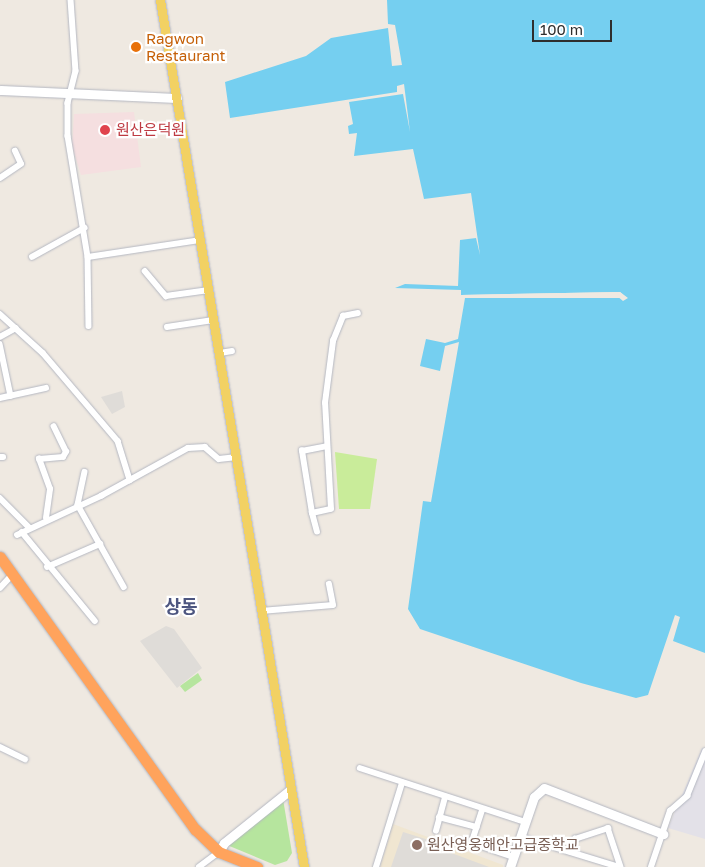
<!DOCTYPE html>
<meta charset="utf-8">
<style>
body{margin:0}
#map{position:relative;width:705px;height:867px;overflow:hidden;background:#efe9e1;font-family:"Golos Text","Noto Sans KR",sans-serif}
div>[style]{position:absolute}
.industrial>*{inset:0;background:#e3e1e8}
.education>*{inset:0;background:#f0e6d1}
.medical>*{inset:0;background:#f5dfe0}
.green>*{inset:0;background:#b6e59e}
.pitch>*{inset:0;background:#c9ec9a}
.plaza>*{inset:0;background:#dfdcd8}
.water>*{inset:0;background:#75cff0}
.pier>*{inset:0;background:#efe9e1}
.roads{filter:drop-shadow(0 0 1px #b4b7c1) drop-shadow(0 0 1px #b4b7c1)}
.street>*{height:5.5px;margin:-2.75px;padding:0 2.75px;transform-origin:2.75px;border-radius:2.75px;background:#fff}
.secondary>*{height:9px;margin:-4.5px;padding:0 4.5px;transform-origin:4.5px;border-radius:4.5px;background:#fff}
.primary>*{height:9px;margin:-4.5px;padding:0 4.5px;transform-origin:4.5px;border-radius:4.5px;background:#f2d163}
.highway>*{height:11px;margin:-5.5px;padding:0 5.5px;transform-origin:5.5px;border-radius:5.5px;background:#ffa35c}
.dots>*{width:14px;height:14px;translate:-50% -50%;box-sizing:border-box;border:2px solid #fff;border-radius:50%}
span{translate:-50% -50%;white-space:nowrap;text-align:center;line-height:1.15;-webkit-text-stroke:4.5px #fff;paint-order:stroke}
.food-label{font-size:15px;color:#c56008}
.left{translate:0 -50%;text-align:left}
.health-label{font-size:15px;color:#be3a42}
.education-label{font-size:15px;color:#785e54}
.quarter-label{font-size:18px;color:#4d5680;font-weight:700}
.scale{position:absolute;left:532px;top:20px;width:80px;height:22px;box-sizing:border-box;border:2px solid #2e2e2e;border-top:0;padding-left:6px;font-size:15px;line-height:18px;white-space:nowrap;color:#2e2e2e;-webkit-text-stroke:4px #fff;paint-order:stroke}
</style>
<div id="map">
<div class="industrial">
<i style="clip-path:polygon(702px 748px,705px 749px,705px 839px,668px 828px)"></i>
</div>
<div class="education">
<i style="clip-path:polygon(393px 824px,503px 865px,503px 867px,380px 867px)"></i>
</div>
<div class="medical">
<i style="clip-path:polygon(134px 112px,141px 167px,81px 175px,72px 146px,74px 114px)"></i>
</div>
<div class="green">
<i style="clip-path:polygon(198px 673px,202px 680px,185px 692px,180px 686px)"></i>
<i style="clip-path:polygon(283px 799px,292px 853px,287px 861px,275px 865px,227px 845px)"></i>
</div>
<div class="pitch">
<i style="clip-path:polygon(335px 452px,377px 459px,370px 509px,339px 509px)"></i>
</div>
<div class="plaza">
<i style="clip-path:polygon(122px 391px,125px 407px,112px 414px,101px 397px)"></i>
<i style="clip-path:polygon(166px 626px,174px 629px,202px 668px,177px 688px,140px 641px)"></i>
<i style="clip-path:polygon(403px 832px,448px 846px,446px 851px,489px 867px,391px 867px)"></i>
</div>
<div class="water">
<i style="clip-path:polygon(387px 0,705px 0,705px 653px,673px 641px,680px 617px,675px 615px,648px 695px,636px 698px,581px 683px,420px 629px,408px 609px,423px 501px,431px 502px,459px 342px,445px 346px,440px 371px,420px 366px,426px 339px,445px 343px,458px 339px,465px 298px,627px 298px,620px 292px,461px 295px,461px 290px,395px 288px,405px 284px,458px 286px,460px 240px,476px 238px,480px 255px,471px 193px,424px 199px,413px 149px,354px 156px,357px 133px,349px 134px,348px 126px,353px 124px,349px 102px,403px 94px,410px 132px,404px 84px,397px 86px,397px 92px,230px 118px,225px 82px,306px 56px,331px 38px,388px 28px,392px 66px,402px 65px,395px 25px,388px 24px)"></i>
</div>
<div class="pier">
<i style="clip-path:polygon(620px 292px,628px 298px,623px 301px,617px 296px,461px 295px)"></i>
</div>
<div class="roads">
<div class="street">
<i style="left:71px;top:0;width:71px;rotate:86deg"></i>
<i style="left:76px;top:71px;width:33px;rotate:104deg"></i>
<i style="left:68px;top:103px;width:33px;rotate:90deg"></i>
<i style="left:68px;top:136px;width:123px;rotate:80.6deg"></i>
<i style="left:88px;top:257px;width:69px;rotate:89.2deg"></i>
<i style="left:0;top:178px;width:25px;rotate:-34deg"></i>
<i style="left:21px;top:164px;width:14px;rotate:-115deg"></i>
<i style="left:32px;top:257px;width:60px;rotate:-29.1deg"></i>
<i style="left:88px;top:257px;width:114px;rotate:-8.6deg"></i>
<i style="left:145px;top:271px;width:33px;rotate:50deg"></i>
<i style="left:166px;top:296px;width:43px;rotate:-7.9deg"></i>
<i style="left:0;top:314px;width:58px;rotate:42.2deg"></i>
<i style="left:43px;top:353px;width:116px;rotate:49.6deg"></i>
<i style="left:118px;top:441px;width:41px;rotate:72.9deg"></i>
<i style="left:167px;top:327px;width:48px;rotate:-8.5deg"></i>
<i style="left:0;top:337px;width:18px;rotate:-29deg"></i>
<i style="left:0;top:344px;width:53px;rotate:78.1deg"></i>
<i style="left:220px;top:353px;width:12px;rotate:-9deg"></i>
<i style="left:0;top:398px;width:47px;rotate:-12.3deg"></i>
<i style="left:0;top:457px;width:3px"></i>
<i style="left:85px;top:472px;width:34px;rotate:102deg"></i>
<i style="left:78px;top:505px;width:94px;rotate:60.7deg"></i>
<i style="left:0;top:498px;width:41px;rotate:45deg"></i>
<i style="left:312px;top:513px;width:63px;rotate:-99.2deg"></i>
<i style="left:302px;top:451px;width:25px;rotate:-11deg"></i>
<i style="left:46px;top:518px;width:29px;rotate:-82deg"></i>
<i style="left:50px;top:489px;width:32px;rotate:-110deg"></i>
<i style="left:39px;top:459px;width:24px;rotate:-5deg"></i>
<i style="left:63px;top:457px;width:6px;rotate:-59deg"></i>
<i style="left:66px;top:452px;width:28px;rotate:-116deg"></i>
<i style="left:22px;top:532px;width:115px;rotate:50.6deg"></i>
<i style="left:317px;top:532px;width:20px;rotate:-105deg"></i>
<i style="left:312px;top:513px;width:19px;rotate:-12deg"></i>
<i style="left:331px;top:509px;width:106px;rotate:-93.2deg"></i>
<i style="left:325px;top:403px;width:63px;rotate:-82.6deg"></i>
<i style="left:333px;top:341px;width:27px;rotate:-68deg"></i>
<i style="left:343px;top:316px;width:15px;rotate:-11deg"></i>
<i style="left:17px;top:535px;width:93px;rotate:-24.9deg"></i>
<i style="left:101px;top:496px;width:99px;rotate:-28.9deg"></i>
<i style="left:188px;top:448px;width:17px;rotate:-3deg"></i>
<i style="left:205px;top:447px;width:18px;rotate:41deg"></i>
<i style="left:219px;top:459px;width:18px;rotate:-6deg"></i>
<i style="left:47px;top:567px;width:58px;rotate:-23.5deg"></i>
<i style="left:0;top:588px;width:18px;rotate:-47deg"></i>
<i style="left:261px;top:611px;width:72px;rotate:-4.8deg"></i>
<i style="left:333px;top:605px;width:21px;rotate:-101deg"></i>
<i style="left:0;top:747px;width:28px;rotate:26deg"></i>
<i style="left:360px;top:768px;width:174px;rotate:18.1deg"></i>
<i style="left:483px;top:809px;width:36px;rotate:108deg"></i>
<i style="left:472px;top:843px;width:44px;rotate:18.4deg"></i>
<i style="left:439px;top:817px;width:39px;rotate:15deg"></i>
<i style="left:436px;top:831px;width:34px;rotate:-75deg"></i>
<i style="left:521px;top:837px;width:102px;rotate:17deg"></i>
<i style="left:570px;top:852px;width:14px;rotate:-69deg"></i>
<i style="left:575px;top:839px;width:35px;rotate:-18deg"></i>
<i style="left:608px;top:828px;width:41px;rotate:71.6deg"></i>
<i style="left:199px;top:867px;width:25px;rotate:-37deg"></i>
<i style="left:376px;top:867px;width:88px;rotate:-72.8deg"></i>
<i style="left:651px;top:867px;width:59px;rotate:-71.3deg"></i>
<i style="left:670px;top:811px;width:23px;rotate:-41deg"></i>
<i style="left:687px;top:796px;width:48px;rotate:-67.8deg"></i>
</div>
<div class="secondary">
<i style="left:0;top:90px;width:177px;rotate:2.6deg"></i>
<i style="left:219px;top:852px;width:10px;rotate:-61deg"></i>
<i style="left:224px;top:843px;width:85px;rotate:-38.8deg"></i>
<i style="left:510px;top:867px;width:74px;rotate:-71.1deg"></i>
<i style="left:534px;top:797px;width:13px;rotate:-42deg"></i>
<i style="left:544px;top:788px;width:128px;rotate:21.1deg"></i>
</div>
<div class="primary">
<i style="left:160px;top:0;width:879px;rotate:80.57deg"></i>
</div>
<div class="highway">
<i style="left:0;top:557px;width:335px;rotate:54.4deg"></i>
<i style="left:195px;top:829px;width:33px;rotate:44deg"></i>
<i style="left:219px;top:852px;width:41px;rotate:21.5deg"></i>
</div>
</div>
<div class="dots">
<i style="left:136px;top:47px;background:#e8710a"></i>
<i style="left:105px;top:130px;background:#e0444e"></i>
<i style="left:417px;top:845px;background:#8d6e63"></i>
</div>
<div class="food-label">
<span class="left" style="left:146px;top:47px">Ragwon<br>Restaurant</span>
</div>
<div class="health-label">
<span class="left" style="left:116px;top:130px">원산은덕원</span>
</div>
<div class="education-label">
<span class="left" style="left:427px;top:845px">원산영웅해안고급중학교</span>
</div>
<div class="quarter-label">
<span style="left:181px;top:606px">상동</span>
</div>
<div class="scale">100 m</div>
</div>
